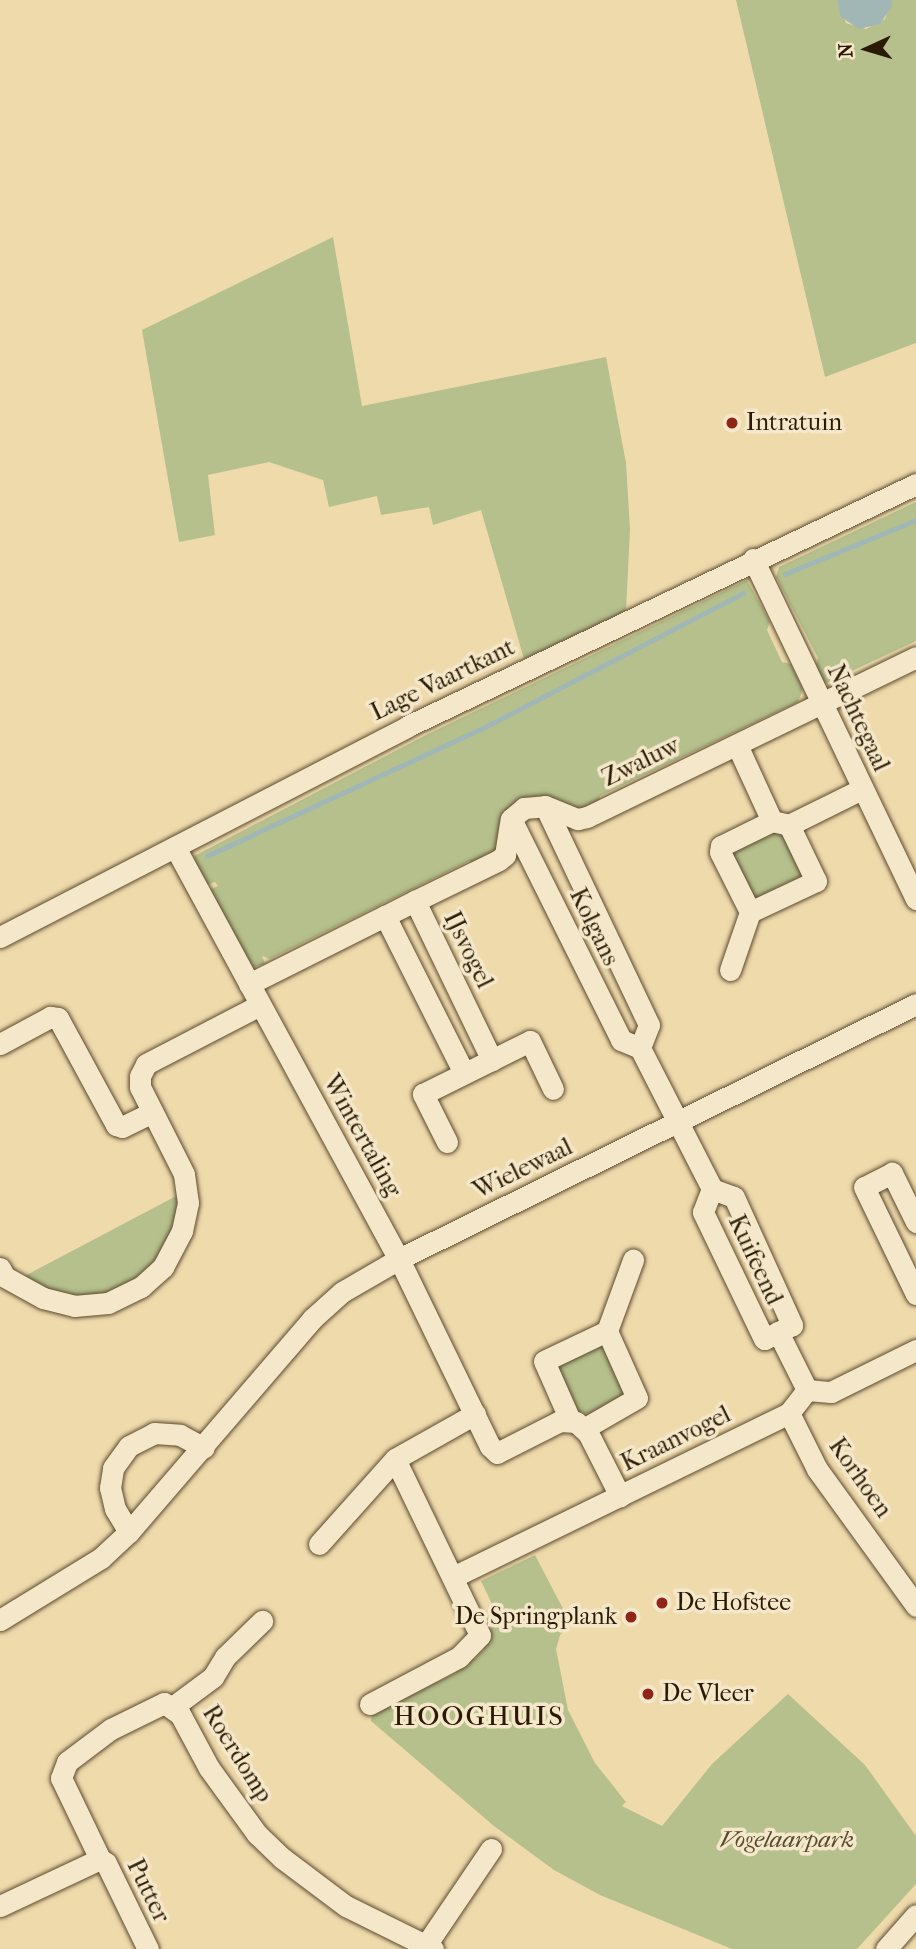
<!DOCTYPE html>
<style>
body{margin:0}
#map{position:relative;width:916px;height:1949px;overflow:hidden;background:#efdaac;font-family:"IM FELL French Canon",serif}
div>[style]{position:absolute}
.green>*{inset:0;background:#b5c08c}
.water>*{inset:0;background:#a0b7b6}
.stream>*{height:4.5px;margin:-2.25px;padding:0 2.25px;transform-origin:2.25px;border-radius:2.25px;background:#a0b7b6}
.roads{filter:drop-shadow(0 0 2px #5b4a2d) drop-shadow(0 0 2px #5b4a2d)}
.minor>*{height:21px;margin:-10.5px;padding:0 10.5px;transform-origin:10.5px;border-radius:10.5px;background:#f5e7c9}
.dots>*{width:19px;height:19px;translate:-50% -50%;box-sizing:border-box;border:4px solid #f5e7c9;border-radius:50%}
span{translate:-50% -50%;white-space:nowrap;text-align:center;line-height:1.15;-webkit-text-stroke:7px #f5e7c9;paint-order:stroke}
.poi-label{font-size:24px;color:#2a1a03}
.left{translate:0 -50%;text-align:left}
.right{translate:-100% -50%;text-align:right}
.street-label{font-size:24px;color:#2a1a03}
.park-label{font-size:24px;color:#544c2c;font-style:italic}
.quarter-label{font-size:28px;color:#2a1a03;letter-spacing:2px}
.north{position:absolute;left:832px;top:14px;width:70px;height:70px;-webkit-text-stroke:5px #f5e7c9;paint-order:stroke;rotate:266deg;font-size:19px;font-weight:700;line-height:28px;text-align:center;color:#2a1a03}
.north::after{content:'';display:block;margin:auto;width:24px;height:32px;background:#2a1a03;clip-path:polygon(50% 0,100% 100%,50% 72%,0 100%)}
</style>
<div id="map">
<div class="green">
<i style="clip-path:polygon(736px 0,837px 0,846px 23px,866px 29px,885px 19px,892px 0,916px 0,916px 343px,825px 377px)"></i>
<i style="clip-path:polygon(333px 237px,362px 406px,606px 357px,626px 463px,630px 529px,626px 611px,524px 659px,481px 510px,433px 525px,429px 507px,381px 515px,377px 496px,329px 507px,323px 480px,269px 462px,208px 475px,215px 535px,179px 542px,142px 330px)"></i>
<i style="clip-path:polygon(916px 502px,916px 641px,824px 684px,815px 667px,818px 658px,776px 577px,779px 567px)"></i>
<i style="clip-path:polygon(747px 580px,770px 622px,767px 630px,782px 662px,791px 664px,803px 689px,798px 702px,600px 796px,598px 804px,581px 813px,535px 801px,500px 851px,477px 864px,469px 861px,270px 959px,262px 956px,265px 964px,252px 967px,206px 891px,218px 886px,215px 882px,204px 886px,192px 863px,194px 856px,426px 735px)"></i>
<i style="clip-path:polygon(770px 826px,786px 836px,804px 875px,751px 901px,725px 849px)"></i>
<i style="clip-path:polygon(182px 1193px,165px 1251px,133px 1286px,87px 1300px,17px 1280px)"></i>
<i style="clip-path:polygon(600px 1337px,631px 1397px,594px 1416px,565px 1406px,549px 1361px)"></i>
<i style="clip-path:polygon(535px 1555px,571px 1624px,560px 1635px,556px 1649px,568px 1710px,595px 1763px,626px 1802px,622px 1806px,662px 1826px,712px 1764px,788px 1694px,865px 1765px,916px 1836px,916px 1884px,857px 1949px,732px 1949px,600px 1895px,554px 1870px,494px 1826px,371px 1721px,372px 1713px,393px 1694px,407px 1697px,456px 1673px,458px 1666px,476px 1658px,484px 1649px,488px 1630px,501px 1623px,481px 1581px)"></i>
</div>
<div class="water">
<i style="clip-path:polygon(837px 0,892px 0,892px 6px,880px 24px,859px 29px,841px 17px)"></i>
</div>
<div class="stream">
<i style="left:785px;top:574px;width:142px;rotate:-22.4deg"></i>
<i style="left:207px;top:856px;width:304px;rotate:-24.9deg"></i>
<i style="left:483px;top:728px;width:293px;rotate:-27.4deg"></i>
</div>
<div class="roads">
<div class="minor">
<i style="left:753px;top:559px;width:377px;rotate:64.4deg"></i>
<i style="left:737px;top:745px;width:84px;rotate:65.3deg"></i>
<i style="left:772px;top:821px;width:17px;rotate:13deg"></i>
<i style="left:789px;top:825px;width:81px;rotate:-26.3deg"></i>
<i style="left:511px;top:819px;width:247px;rotate:63.5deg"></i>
<i style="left:621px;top:1040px;width:21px;rotate:23deg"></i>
<i style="left:640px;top:1048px;width:25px;rotate:-69deg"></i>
<i style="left:649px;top:1025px;width:242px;rotate:-115.4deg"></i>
<i style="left:772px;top:821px;width:57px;rotate:153.9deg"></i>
<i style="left:721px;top:846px;width:6px;rotate:99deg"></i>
<i style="left:720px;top:852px;width:67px;rotate:63.4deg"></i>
<i style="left:750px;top:912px;width:73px;rotate:-25.2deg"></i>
<i style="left:816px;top:881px;width:62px;rotate:-115.7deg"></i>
<i style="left:175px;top:847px;width:469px;rotate:61.5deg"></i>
<i style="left:399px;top:1259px;width:208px;rotate:64.1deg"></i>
<i style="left:490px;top:1446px;width:10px;rotate:45deg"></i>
<i style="left:497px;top:1453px;width:71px;rotate:-26.9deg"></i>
<i style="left:560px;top:1421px;width:16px;rotate:4deg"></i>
<i style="left:576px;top:1422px;width:16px;rotate:43deg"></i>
<i style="left:588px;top:1433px;width:71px;rotate:63.1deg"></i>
<i style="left:415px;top:901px;width:93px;rotate:-26deg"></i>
<i style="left:499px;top:860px;width:8px;rotate:-40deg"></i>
<i style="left:505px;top:855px;width:36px;rotate:-81deg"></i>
<i style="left:511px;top:819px;width:17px;rotate:-40deg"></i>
<i style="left:524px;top:808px;width:21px;rotate:-5deg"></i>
<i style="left:545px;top:806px;width:35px;rotate:22deg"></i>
<i style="left:578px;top:819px;width:9px;rotate:-13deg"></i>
<i style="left:587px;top:817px;width:366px;rotate:-25.9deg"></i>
<i style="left:0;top:937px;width:459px;rotate:-27.3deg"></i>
<i style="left:408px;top:726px;width:563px;rotate:-25.47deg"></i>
<i style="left:730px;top:970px;width:61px;rotate:-71deg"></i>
<i style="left:249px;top:984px;width:152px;rotate:-26.6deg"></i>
<i style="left:0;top:1044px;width:57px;rotate:-28.4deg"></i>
<i style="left:50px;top:1017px;width:8px;rotate:7deg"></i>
<i style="left:58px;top:1018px;width:122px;rotate:61.5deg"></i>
<i style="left:116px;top:1125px;width:6px;rotate:18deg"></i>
<i style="left:122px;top:1127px;width:34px;rotate:-26deg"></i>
<i style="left:640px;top:1048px;width:158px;rotate:62.9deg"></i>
<i style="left:712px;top:1189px;width:23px;rotate:20deg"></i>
<i style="left:734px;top:1197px;width:141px;rotate:65.6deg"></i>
<i style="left:792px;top:1325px;width:31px;rotate:153deg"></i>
<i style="left:764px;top:1339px;width:141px;rotate:-115.7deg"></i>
<i style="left:703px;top:1212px;width:25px;rotate:-69deg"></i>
<i style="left:464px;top:1073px;width:176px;rotate:-116.7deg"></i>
<i style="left:385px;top:916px;width:34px;rotate:-27deg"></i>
<i style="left:415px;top:901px;width:177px;rotate:64.2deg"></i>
<i style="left:447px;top:1142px;width:54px;rotate:-116.6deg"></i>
<i style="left:423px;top:1094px;width:119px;rotate:-26.4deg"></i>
<i style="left:530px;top:1041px;width:53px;rotate:64.4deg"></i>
<i style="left:916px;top:1222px;width:55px;rotate:-116.1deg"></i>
<i style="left:892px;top:1173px;width:31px;rotate:153deg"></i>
<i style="left:864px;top:1187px;width:119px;rotate:64.1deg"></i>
<i style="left:0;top:1268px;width:10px;rotate:61deg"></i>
<i style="left:5px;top:1277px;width:43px;rotate:28.9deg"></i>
<i style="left:43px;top:1298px;width:32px;rotate:14deg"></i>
<i style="left:74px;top:1306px;width:34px;rotate:-5deg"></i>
<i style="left:108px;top:1303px;width:37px;rotate:-26deg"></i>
<i style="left:141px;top:1287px;width:30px;rotate:-42deg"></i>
<i style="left:163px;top:1267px;width:41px;rotate:-62.2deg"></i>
<i style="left:182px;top:1231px;width:29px;rotate:-78deg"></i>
<i style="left:188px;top:1203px;width:29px;rotate:-98deg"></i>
<i style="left:184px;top:1174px;width:97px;rotate:-116.8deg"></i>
<i style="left:140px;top:1087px;width:11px;rotate:-90deg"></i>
<i style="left:140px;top:1076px;width:13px;rotate:-63deg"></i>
<i style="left:146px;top:1064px;width:128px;rotate:-27.4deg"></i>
<i style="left:607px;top:1331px;width:76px;rotate:-69.9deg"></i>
<i style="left:778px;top:1332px;width:65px;rotate:63.4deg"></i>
<i style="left:789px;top:1413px;width:63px;rotate:63.4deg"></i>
<i style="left:817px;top:1469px;width:169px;rotate:54.1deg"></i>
<i style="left:570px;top:1420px;width:64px;rotate:-113.8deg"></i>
<i style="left:544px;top:1361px;width:70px;rotate:-25.5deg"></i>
<i style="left:607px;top:1331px;width:73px;rotate:65.9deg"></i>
<i style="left:637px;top:1398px;width:60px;rotate:150deg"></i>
<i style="left:129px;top:1532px;width:27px;rotate:-121deg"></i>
<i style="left:115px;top:1509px;width:22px;rotate:-103deg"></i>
<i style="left:110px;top:1488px;width:20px;rotate:-81deg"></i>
<i style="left:113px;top:1468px;width:27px;rotate:-54deg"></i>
<i style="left:129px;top:1446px;width:28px;rotate:-27deg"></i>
<i style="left:154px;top:1433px;width:26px;rotate:4deg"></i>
<i style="left:180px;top:1435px;width:27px;rotate:28deg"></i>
<i style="left:319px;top:1544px;width:114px;rotate:-48.2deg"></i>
<i style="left:395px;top:1459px;width:92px;rotate:-29.4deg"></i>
<i style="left:453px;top:1577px;width:374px;rotate:-26deg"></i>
<i style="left:789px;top:1413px;width:29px;rotate:-52deg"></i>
<i style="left:807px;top:1390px;width:24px;rotate:5deg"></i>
<i style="left:831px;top:1392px;width:95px;rotate:-26.3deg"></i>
<i style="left:0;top:1620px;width:119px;rotate:-31.5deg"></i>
<i style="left:101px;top:1558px;width:38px;rotate:-43deg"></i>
<i style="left:129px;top:1532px;width:281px;rotate:-49.3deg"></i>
<i style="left:312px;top:1319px;width:40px;rotate:-42deg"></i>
<i style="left:342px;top:1292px;width:66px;rotate:-30.1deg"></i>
<i style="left:399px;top:1259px;width:576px;rotate:-26.25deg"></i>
<i style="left:370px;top:1704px;width:101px;rotate:-27.8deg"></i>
<i style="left:459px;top:1657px;width:30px;rotate:-46deg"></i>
<i style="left:480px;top:1635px;width:195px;rotate:-115.8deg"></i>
<i style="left:174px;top:1706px;width:49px;rotate:-36.6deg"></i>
<i style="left:213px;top:1677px;width:23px;rotate:-59deg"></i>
<i style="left:225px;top:1657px;width:52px;rotate:-44.2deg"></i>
<i style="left:100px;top:1859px;width:7px;rotate:34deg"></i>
<i style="left:106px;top:1863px;width:96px;rotate:64deg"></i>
<i style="left:0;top:1906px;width:110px;rotate:-25.2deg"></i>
<i style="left:100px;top:1859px;width:90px;rotate:-115.7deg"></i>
<i style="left:61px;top:1778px;width:17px;rotate:-69deg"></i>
<i style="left:67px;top:1762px;width:55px;rotate:-36.9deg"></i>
<i style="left:111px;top:1729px;width:59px;rotate:-26.1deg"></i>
<i style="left:164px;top:1703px;width:19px;rotate:35deg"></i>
<i style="left:180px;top:1714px;width:61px;rotate:61.8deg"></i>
<i style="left:209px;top:1768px;width:82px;rotate:54deg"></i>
<i style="left:257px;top:1834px;width:35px;rotate:44deg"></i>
<i style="left:282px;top:1858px;width:80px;rotate:36.9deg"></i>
<i style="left:346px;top:1906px;width:97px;rotate:26.3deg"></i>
<i style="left:426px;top:1945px;width:116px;rotate:-55.9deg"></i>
<i style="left:886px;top:1949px;width:45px;rotate:-48.6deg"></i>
</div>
</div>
<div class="dots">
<i style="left:732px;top:423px;background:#8f2418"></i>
<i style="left:662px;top:1603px;background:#8f2418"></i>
<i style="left:631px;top:1617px;background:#8f2418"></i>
<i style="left:648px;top:1694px;background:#8f2418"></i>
</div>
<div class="poi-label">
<span class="left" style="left:746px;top:423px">Intratuin</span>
<span class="left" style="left:676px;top:1603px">De Hofstee</span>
<span class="right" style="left:617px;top:1617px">De Springplank</span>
<span class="left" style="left:662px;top:1694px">De Vleer</span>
</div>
<div class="street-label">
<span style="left:443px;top:680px;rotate:-26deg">Lage Vaartkant</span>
<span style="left:858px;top:718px;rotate:65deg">Nachtegaal</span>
<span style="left:641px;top:762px;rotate:-26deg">Zwaluw</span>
<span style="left:594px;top:927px;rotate:64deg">Kolgans</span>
<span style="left:468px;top:950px;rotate:64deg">IJsvogel</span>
<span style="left:362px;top:1136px;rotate:61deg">Wintertaling</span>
<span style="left:523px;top:1169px;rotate:-26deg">Wielewaal</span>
<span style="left:755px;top:1260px;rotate:65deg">Kuifeend</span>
<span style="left:676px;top:1439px;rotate:-26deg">Kraanvogel</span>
<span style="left:860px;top:1478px;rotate:55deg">Korhoen</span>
<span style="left:237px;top:1754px;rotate:58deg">Roerdomp</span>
<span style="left:148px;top:1891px;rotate:64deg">Putter</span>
</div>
<div class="park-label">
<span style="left:787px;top:1840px">Vogelaarpark</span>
</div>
<div class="quarter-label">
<span style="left:479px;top:1716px">HOOGHUIS</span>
</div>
<div class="north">N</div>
</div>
